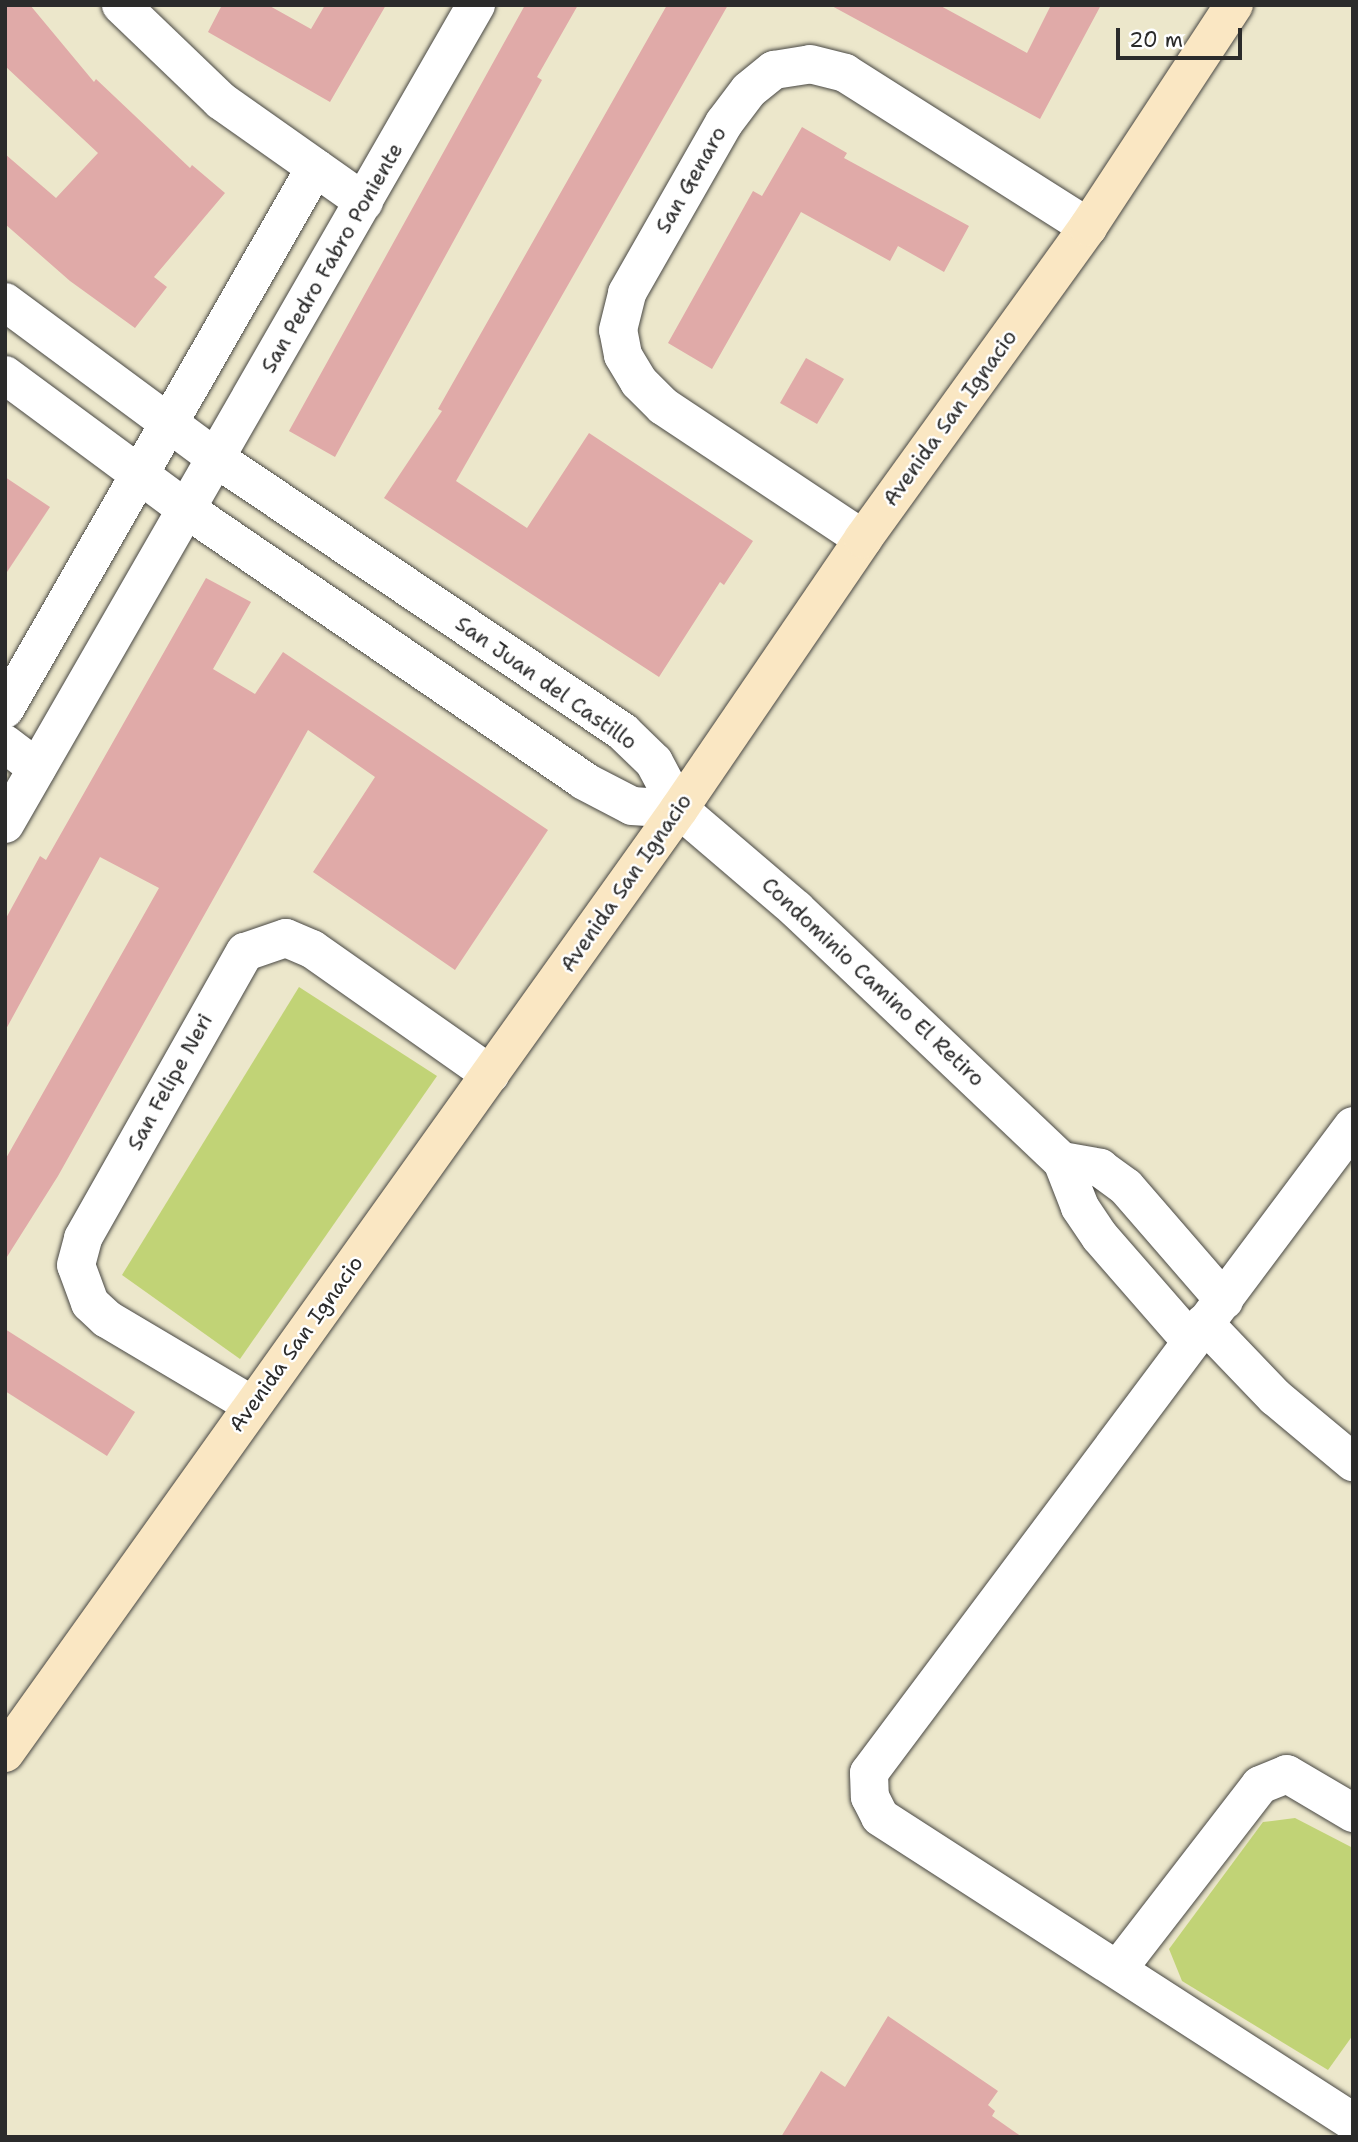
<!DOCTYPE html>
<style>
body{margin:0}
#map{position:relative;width:1358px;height:2142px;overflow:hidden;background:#ece7cb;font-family:"Shantell Sans",sans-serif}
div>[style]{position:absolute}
.green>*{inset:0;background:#c1d376}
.building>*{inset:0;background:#e0aaa8}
.roads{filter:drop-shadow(0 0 2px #484743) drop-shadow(0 0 2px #484743)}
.street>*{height:38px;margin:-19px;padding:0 19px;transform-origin:19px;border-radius:19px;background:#fff}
.secondary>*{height:38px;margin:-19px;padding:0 19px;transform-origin:19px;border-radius:19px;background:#fae7c3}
span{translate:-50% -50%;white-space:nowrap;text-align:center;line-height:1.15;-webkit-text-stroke:5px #fff;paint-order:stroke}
.street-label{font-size:21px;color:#2b2b2b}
.frame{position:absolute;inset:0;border:7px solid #2b2b2b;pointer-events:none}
.scale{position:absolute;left:1116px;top:28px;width:126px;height:32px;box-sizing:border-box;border:4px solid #2b2b2b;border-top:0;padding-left:9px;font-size:21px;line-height:24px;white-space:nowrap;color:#2b2b2b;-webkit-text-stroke:5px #fff;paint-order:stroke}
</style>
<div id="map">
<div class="green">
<i style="clip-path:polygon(299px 987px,437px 1076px,240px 1359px,122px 1275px)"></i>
<i style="clip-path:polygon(1295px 1818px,1353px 1848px,1353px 2035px,1328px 2070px,1182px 1981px,1169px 1949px,1263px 1822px)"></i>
</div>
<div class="building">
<i style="clip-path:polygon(5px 5px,30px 5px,94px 82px,96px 79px,190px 168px,192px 165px,225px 193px,154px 277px,167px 287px,135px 328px,70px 281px,5px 224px,5px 154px,56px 198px,98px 153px,5px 66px)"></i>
<i style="clip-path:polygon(222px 5px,268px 5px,311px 29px,325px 5px,386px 5px,330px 102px,208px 32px)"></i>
<i style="clip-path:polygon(525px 5px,578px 5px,537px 77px,542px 80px,335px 457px,289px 431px)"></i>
<i style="clip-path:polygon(667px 5px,728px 5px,456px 481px,527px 528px,589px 433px,753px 541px,724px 585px,720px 582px,659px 677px,384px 498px,442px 411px,438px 409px)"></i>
<i style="clip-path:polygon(830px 5px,939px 5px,1027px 53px,1051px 5px,1101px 5px,1040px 119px)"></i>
<i style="clip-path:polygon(802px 127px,847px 153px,844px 158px,969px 226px,944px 272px,898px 246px,890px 261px,801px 212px,712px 369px,668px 343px,753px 191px,762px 196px)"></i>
<i style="clip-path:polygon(806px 358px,844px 379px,817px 424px,780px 403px)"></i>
<i style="clip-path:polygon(5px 477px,50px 507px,5px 575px)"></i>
<i style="clip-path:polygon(206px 578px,251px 602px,213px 669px,255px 694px,283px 652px,548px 830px,455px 970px,313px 872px,375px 777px,308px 730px,58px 1176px,5px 1260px,5px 1160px,159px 888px,100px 857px,5px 1031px,5px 920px,40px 856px,46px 860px)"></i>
<i style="clip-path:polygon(5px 1329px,135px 1412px,107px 1456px,5px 1391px)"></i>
<i style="clip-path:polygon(888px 2016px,998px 2091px,988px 2105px,995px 2111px,992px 2116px,1022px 2137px,781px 2137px,821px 2071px,845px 2087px)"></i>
</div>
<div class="roads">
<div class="street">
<i style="left:121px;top:5px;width:139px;rotate:43.8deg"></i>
<i style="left:221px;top:101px;width:175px;rotate:35.2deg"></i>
<i style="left:5px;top:302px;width:264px;rotate:36.5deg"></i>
<i style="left:217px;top:459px;width:489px;rotate:33.9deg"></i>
<i style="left:623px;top:732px;width:43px;rotate:44.1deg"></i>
<i style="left:654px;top:762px;width:53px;rotate:62deg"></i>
<i style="left:679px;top:809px;width:154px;rotate:40.5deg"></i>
<i style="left:796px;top:909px;width:366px;rotate:43.5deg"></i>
<i style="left:5px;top:375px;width:225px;rotate:36.5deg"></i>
<i style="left:186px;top:509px;width:482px;rotate:34.3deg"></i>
<i style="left:584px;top:781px;width:54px;rotate:27.5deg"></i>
<i style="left:632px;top:806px;width:47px;rotate:3.7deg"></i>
<i style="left:863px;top:539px;width:240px;rotate:-146.4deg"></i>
<i style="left:663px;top:406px;width:34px;rotate:-135deg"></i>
<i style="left:639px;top:382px;width:31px;rotate:-121deg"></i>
<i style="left:623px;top:355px;width:25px;rotate:-101deg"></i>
<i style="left:618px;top:330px;width:38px;rotate:-76deg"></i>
<i style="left:627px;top:293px;width:196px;rotate:-60.3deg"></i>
<i style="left:724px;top:123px;width:41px;rotate:-52.9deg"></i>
<i style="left:749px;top:90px;width:32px;rotate:-39deg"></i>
<i style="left:774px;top:70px;width:36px;rotate:-9deg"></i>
<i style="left:810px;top:64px;width:36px;rotate:14deg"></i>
<i style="left:845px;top:73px;width:288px;rotate:32.4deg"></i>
<i style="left:5px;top:709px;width:624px;rotate:-60.19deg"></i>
<i style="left:5px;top:744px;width:40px;rotate:37deg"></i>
<i style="left:5px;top:824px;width:945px;rotate:-60.1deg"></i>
<i style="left:1353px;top:1126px;width:808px;rotate:126.8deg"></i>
<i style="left:869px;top:1773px;width:24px;rotate:88deg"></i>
<i style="left:870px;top:1797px;width:22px;rotate:63deg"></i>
<i style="left:880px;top:1817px;width:563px;rotate:32.81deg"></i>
<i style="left:1204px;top:1323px;width:103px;rotate:46.2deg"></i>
<i style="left:1275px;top:1397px;width:102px;rotate:39.8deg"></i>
<i style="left:1190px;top:1340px;width:137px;rotate:-131.1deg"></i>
<i style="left:1100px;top:1237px;width:36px;rotate:-124deg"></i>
<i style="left:1080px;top:1207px;width:49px;rotate:-111.4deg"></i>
<i style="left:1062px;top:1161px;width:39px;rotate:10deg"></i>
<i style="left:1100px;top:1168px;width:32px;rotate:36deg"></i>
<i style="left:1126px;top:1187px;width:150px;rotate:49.1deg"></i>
<i style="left:252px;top:1405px;width:169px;rotate:-149.3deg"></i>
<i style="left:107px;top:1319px;width:23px;rotate:-137deg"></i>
<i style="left:90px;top:1303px;width:40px;rotate:-110.2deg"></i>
<i style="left:76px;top:1265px;width:28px;rotate:-75deg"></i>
<i style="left:83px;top:1238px;width:329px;rotate:-60.5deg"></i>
<i style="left:245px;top:952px;width:43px;rotate:-18.9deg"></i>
<i style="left:286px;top:938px;width:28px;rotate:23deg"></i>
<i style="left:312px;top:949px;width:218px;rotate:35.1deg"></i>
<i style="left:1118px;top:1969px;width:232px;rotate:-52.3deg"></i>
<i style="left:1260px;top:1785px;width:29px;rotate:-22deg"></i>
<i style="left:1287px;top:1774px;width:77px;rotate:30.6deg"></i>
</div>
<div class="secondary">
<i style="left:5px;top:1753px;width:1160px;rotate:-54.47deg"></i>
<i style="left:679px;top:809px;width:327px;rotate:-55.7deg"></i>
<i style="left:863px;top:539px;width:385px;rotate:-54.2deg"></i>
<i style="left:1088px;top:227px;width:266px;rotate:-56.7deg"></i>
</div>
</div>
<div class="street-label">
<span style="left:691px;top:180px;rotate:-60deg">San Genaro</span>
<span style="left:332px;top:258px;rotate:-60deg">San Pedro Fabro Poniente</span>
<span style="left:950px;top:418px;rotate:-54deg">Avenida San Ignacio</span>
<span style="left:546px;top:683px;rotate:35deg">San Juan del Castillo</span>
<span style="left:626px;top:883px;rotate:-55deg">Avenida San Ignacio</span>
<span style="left:873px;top:982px;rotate:43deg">Condominio Camino El Retiro</span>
<span style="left:170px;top:1082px;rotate:-61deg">San Felipe Neri</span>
<span style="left:296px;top:1344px;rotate:-54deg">Avenida San Ignacio</span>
</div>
<div class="frame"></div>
<div class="scale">20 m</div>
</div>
